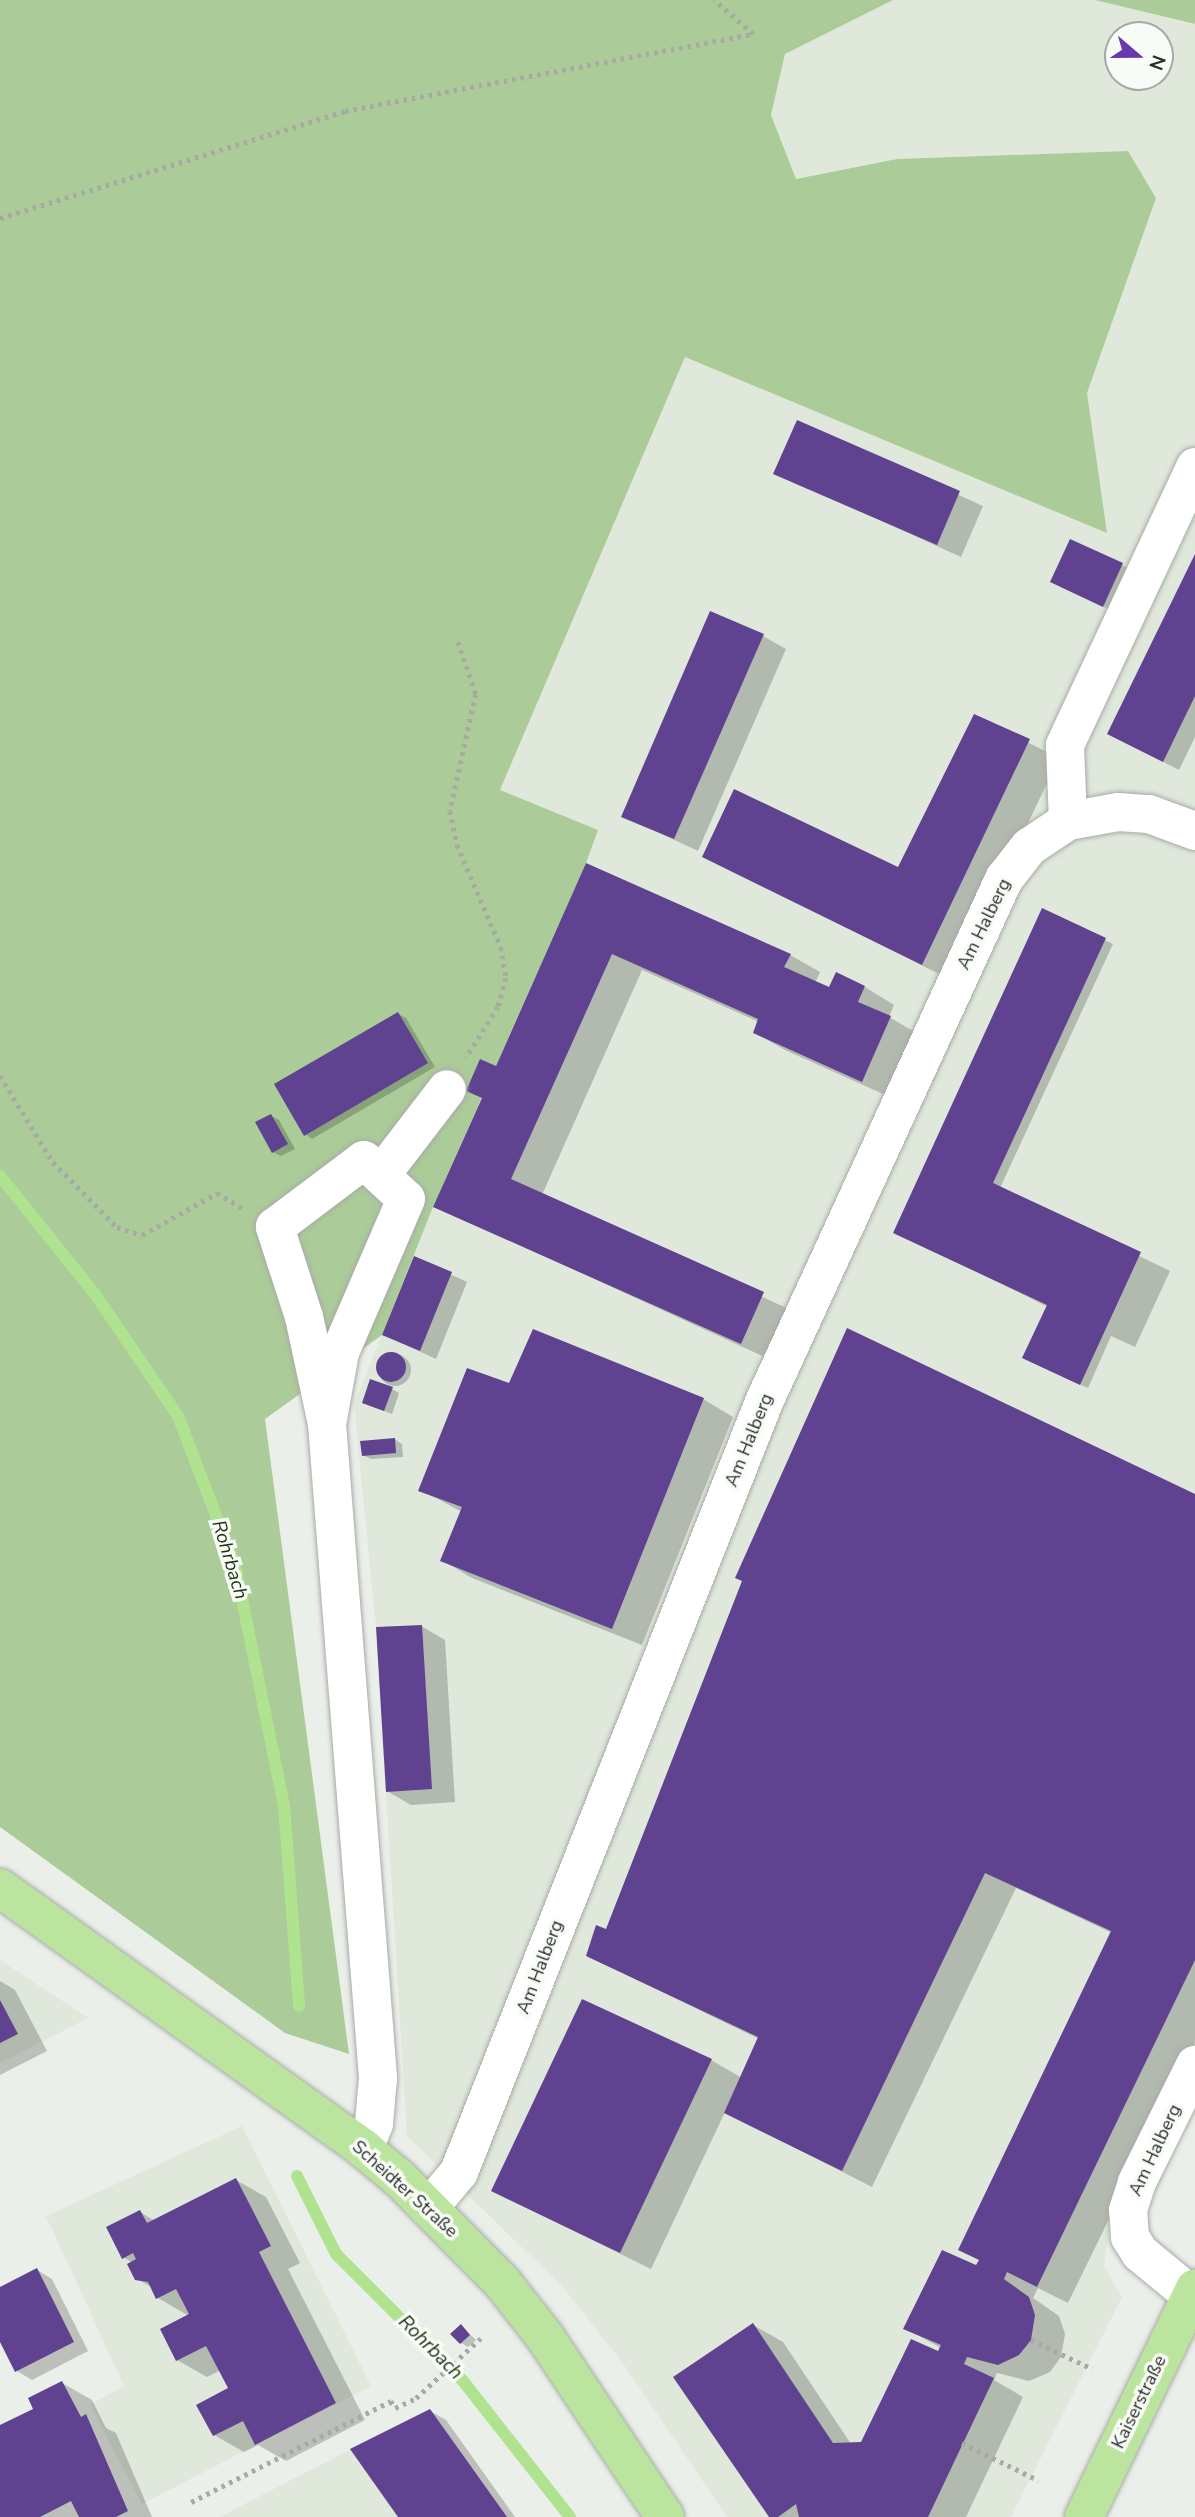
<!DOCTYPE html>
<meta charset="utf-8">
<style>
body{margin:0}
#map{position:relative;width:1195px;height:2517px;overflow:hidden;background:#ebefe9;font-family:"Nunito Sans",sans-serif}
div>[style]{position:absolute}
.built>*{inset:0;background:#dfe8db}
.green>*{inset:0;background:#abcb99}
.shadow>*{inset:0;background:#0003}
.round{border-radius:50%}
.stream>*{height:12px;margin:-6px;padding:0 6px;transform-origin:6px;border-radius:6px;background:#b0e390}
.building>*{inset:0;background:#5f4390}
.path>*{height:4.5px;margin-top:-2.25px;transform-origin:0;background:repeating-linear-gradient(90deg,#a6a9a4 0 3.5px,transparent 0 8.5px)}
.roads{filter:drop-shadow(0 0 2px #a8aba6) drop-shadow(0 0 2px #a8aba6)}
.minor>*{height:38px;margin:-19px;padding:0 19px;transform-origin:19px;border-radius:19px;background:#fff}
.major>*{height:38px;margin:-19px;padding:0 19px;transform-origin:19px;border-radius:19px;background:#bbe49e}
span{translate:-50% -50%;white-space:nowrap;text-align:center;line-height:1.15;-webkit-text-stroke:7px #f8fcf6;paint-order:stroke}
.street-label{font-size:18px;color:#2b2d2b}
.water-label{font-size:19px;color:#1e3210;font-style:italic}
.north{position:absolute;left:1104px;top:21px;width:70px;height:70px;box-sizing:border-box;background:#f8fcf6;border:2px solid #a6a9a5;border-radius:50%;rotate:110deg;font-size:19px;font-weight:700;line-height:28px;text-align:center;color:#2b2d2b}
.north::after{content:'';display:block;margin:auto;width:24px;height:32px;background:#6938af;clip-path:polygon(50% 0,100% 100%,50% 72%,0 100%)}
</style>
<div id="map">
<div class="built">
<i style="clip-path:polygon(evenodd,893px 0,1095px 0,1195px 24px,1195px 2039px,1111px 2214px,1104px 2266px,1122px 2297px,1011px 2517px,727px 2517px,622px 2362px,563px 2287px,407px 2136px,376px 1627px,354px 1404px,433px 1207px,598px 831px,500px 790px,685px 357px,1106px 532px,1087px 393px,1156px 198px,1128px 151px,897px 159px,796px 179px,771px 115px,785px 54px,893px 0,1118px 35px,1160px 35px,1160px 77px,1118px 77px,1118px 35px)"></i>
<i style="clip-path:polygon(0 1960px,88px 2018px,0 2063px)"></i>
<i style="clip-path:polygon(242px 2126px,371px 2386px,142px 2504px,90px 2405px,124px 2386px,46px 2216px)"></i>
<i style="clip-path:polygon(430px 2409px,507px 2517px,219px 2517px)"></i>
</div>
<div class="green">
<i style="clip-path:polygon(0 0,994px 0,893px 0,785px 54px,771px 115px,796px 179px,897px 159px,1128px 151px,1156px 198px,1087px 393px,1107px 533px,685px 357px,500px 790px,598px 830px,586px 863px,433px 1207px,382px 1335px,265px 1419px,349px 2054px,285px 2033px,0 1827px)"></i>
<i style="clip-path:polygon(1095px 0,1195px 0,1195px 24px)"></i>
</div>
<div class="shadow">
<i style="clip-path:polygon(798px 423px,983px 506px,961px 557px,776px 473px)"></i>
<i style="clip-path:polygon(1195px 558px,1195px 737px,1179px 770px,1125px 742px)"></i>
<i style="clip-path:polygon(1122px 565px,1138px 574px,1119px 614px,1068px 590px)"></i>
<i style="clip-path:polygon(763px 636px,786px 649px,698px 851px,623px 816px)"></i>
<i style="clip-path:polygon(975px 716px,1059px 758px,953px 981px,704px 856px,899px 869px)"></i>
<i style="clip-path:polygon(587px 865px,790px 955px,820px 972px,815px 983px,830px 990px,836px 975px,865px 987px,894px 1005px,889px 1017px,920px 1035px,892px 1098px,785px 1050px,755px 1033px,759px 1022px,642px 970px,542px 1195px,793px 1311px,771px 1360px,435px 1206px)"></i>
<i style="clip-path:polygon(1043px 911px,1113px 944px,1000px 1188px,1170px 1271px,1135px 1347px,1111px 1336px,1088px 1388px,1031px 1362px,1048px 1307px,966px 1266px)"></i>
<i style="clip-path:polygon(398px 1014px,406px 1018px,435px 1067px,312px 1139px,305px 1134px)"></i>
<i style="clip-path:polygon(271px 1116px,279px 1120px,295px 1149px,281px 1156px,273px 1152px)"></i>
<i style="clip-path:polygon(415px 1258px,467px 1282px,436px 1359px,384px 1335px)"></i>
<i class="round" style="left:379px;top:1354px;width:32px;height:32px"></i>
<i style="clip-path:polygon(510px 1385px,703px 1399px,733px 1417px,642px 1645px,472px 1578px,442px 1560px,462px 1512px,421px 1490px)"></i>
<i style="clip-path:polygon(392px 1389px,399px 1393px,392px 1414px,371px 1406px)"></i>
<i style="clip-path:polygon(394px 1439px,402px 1444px,403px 1457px,371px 1459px,363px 1455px)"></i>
<i style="clip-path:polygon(1195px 1497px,1195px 2043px,1068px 2303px,1038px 2288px,1033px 2298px,1059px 2316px,1065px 2334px,1061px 2357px,1050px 2372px,1029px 2381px,997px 2373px,994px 2380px,1023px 2397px,966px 2517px,771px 2517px,753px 2325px,783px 2342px,851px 2444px,862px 2444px,941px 2348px,905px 2328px,977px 2268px,1112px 1933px,1016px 1888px,872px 2187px,725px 2112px,651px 2269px,493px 2191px,711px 2060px,742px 2078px,759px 2039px,588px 1956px,607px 1931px)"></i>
<i style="clip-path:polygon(421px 1626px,445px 1640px,455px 1802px,411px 1805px,387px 1791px)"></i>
<i style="clip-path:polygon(0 1981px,15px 1990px,47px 2051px,0 2075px)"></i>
<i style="clip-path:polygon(236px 2180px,266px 2197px,300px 2263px,288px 2269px,365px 2420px,286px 2461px,258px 2445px,244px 2452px,214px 2435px,231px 2389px,221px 2370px,207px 2377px,177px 2360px,189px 2316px,158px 2298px,153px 2288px,137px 2279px,133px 2263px,123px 2257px,140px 2212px,155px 2221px)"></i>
<i style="clip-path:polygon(37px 2270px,52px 2279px,88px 2351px,32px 2380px,17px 2371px,0 2338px,0 2289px)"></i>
<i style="clip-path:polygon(461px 2326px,476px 2340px,468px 2347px,461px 2343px)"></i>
<i style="clip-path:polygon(62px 2383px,92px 2400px,106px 2428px,116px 2433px,152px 2517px,0 2517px,0 2427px,36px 2409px)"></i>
<i style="clip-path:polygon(430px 2411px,446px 2420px,515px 2517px,401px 2517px)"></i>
</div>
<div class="stream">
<i style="left:0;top:1176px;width:151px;rotate:51.2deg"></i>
<i style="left:95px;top:1294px;width:148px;rotate:55.8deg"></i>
<i style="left:178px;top:1416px;width:160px;rotate:69.1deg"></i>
<i style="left:235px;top:1565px;width:245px;rotate:78.5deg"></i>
<i style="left:284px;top:1805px;width:201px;rotate:85.7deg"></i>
<i style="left:297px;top:2176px;width:87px;rotate:63.4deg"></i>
<i style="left:336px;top:2254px;width:180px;rotate:45deg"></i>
<i style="left:463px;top:2381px;width:173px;rotate:51.8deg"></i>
</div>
<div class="building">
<i style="clip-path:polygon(797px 420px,960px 491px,937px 545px,773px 474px)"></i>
<i style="clip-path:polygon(1070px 539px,1123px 563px,1103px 607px,1050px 582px)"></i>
<i style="clip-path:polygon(1195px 554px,1195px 696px,1163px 762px,1107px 734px)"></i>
<i style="clip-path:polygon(710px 611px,764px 634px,674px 839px,621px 817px)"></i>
<i style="clip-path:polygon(974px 714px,1030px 739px,922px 965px,702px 857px,734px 789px,898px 867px)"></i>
<i style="clip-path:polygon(586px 863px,791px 954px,784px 967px,829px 987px,836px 972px,865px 986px,858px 1002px,891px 1016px,862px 1082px,753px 1033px,758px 1019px,612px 954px,511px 1179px,764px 1292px,741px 1344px,433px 1207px,482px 1098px,466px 1091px,480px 1059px,496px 1066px)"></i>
<i style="clip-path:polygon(1042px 908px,1106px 938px,993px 1183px,1141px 1252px,1080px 1385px,1022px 1358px,1047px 1305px,893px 1233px)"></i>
<i style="clip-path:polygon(398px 1012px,428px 1063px,304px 1136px,274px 1084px)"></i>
<i style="clip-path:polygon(271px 1114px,288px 1144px,272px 1153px,255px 1122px)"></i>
<i style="clip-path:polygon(414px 1256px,452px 1272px,420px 1351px,382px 1335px)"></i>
<i style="clip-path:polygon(847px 1328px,1195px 1494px,1195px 1960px,1037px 2287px,1007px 2272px,1004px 2279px,1029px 2297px,1035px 2315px,1031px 2340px,1019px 2355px,998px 2365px,967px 2357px,964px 2364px,994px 2378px,928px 2517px,799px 2517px,796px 2504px,778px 2517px,769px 2517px,673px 2377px,753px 2323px,833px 2443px,861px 2442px,911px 2339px,938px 2351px,941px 2345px,903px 2329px,942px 2250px,976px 2265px,979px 2260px,958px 2250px,1111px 1931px,985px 1873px,842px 2171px,724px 2113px,758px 2037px,586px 1956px,596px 1925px,606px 1929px,742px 1581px,735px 1578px)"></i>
<i style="clip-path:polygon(533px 1329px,704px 1398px,612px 1629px,440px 1561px,462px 1507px,418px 1491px,467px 1368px,509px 1383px)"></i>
<i class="round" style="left:376px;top:1352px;width:30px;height:30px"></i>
<i style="clip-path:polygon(370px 1379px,393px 1387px,384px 1411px,362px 1403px)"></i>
<i style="clip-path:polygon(395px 1438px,396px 1453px,362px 1456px,360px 1441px)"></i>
<i style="clip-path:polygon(422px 1625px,432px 1789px,386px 1792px,376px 1627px)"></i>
<i style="clip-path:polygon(582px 1999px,712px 2059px,620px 2253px,491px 2191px)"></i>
<i style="clip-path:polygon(0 2000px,18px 2034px,0 2043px)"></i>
<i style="clip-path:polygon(236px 2178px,271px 2246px,259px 2252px,336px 2403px,255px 2445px,243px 2421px,213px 2436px,196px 2405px,228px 2388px,206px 2346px,176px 2361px,160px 2329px,189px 2314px,176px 2289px,156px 2299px,148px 2282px,135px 2280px,127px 2264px,136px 2259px,133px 2253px,122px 2259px,106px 2227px,140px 2210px,147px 2223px)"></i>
<i style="clip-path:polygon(37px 2268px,74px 2342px,15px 2372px,0 2342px,0 2287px)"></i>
<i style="clip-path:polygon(461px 2324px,470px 2335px,460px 2344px,450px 2334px)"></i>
<i style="clip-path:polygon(62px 2381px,81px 2417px,86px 2414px,128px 2511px,116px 2517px,79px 2517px,71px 2501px,40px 2517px,0 2517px,0 2425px,33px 2409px,28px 2398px)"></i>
<i style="clip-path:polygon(430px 2409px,507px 2517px,398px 2517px,350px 2449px)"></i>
</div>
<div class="path">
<i style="left:0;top:218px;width:361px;rotate:-17.2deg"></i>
<i style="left:345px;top:111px;width:415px;rotate:-10.7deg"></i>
<i style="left:753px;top:34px;width:52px;rotate:-138.9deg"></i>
<i style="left:458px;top:642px;width:55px;rotate:70.9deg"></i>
<i style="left:476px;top:694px;width:120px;rotate:102.5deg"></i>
<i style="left:450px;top:811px;width:35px;rotate:78deg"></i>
<i style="left:457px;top:845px;width:111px;rotate:66.7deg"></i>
<i style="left:501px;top:947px;width:31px;rotate:81deg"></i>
<i style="left:506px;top:978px;width:30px;rotate:105deg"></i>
<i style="left:498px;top:1007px;width:60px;rotate:122.1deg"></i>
<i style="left:0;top:1076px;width:101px;rotate:58.4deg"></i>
<i style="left:53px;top:1162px;width:91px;rotate:45.4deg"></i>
<i style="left:117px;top:1227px;width:26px;rotate:18deg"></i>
<i style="left:142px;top:1235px;width:86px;rotate:-29.2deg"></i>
<i style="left:217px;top:1193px;width:31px;rotate:31deg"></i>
<i style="left:1031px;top:2340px;width:68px;rotate:25.1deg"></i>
<i style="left:962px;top:2443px;width:85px;rotate:26deg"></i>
<i style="left:191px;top:2502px;width:224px;rotate:-26.8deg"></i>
<i style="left:391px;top:2401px;width:8px;rotate:60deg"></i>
<i style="left:395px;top:2408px;width:23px;rotate:-25deg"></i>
<i style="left:416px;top:2398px;width:88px;rotate:-42.7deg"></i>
</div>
<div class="roads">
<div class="minor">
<i style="left:1068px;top:821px;width:76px;rotate:-92.3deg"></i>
<i style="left:1065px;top:745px;width:307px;rotate:-64.9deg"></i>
<i style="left:381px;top:1175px;width:108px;rotate:-52.5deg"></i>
<i style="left:327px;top:1424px;width:109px;rotate:-102.1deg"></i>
<i style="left:304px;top:1317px;width:95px;rotate:-107.9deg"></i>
<i style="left:275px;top:1227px;width:111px;rotate:-37deg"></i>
<i style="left:364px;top:1160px;width:57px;rotate:42.9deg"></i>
<i style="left:406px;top:1199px;width:167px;rotate:113.3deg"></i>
<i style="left:340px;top:1352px;width:73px;rotate:100.2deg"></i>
<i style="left:327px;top:1424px;width:656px;rotate:85.54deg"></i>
<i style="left:378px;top:2078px;width:46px;rotate:95deg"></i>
<i style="left:374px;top:2124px;width:27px;rotate:112deg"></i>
<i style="left:429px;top:2208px;width:47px;rotate:-50.2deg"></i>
<i style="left:459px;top:2172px;width:828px;rotate:-68.39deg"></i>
<i style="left:764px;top:1402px;width:575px;rotate:-65.35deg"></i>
<i style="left:1004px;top:879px;width:41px;rotate:-52deg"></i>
<i style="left:1029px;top:847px;width:47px;rotate:-33.7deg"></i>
<i style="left:1068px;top:821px;width:51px;rotate:-10.2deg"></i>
<i style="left:1118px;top:812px;width:31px;rotate:4deg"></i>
<i style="left:1149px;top:814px;width:49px;rotate:20.3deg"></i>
<i style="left:1191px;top:2295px;width:66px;rotate:-140.5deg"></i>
<i style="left:1140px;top:2253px;width:19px;rotate:-122deg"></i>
<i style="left:1130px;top:2237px;width:27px;rotate:-94deg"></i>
<i style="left:1128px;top:2210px;width:29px;rotate:-72deg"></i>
<i style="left:1137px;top:2182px;width:131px;rotate:-63.6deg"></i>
</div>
<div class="major">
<i style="left:0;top:1888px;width:448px;rotate:35.6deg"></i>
<i style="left:364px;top:2149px;width:47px;rotate:39.8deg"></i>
<i style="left:400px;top:2179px;width:145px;rotate:45.3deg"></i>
<i style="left:502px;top:2282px;width:70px;rotate:52deg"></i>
<i style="left:545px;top:2337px;width:216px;rotate:56.3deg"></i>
<i style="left:1084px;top:2517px;width:254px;rotate:-64.1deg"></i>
</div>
</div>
<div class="street-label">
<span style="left:984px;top:924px;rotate:-64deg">Am Halberg</span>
<span style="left:749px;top:1440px;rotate:-68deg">Am Halberg</span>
<span style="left:540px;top:1967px;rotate:-69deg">Am Halberg</span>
<span style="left:1155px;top:2150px;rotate:-65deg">Am Halberg</span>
<span style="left:405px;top:2189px;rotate:42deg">Scheidter Straße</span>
<span style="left:1139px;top:2402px;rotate:-64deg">Kaiserstraße</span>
</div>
<div class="water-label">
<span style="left:229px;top:1560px;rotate:73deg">Rohrbach</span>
<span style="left:430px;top:2348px;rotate:45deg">Rohrbach</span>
</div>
<div class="north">N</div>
</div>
